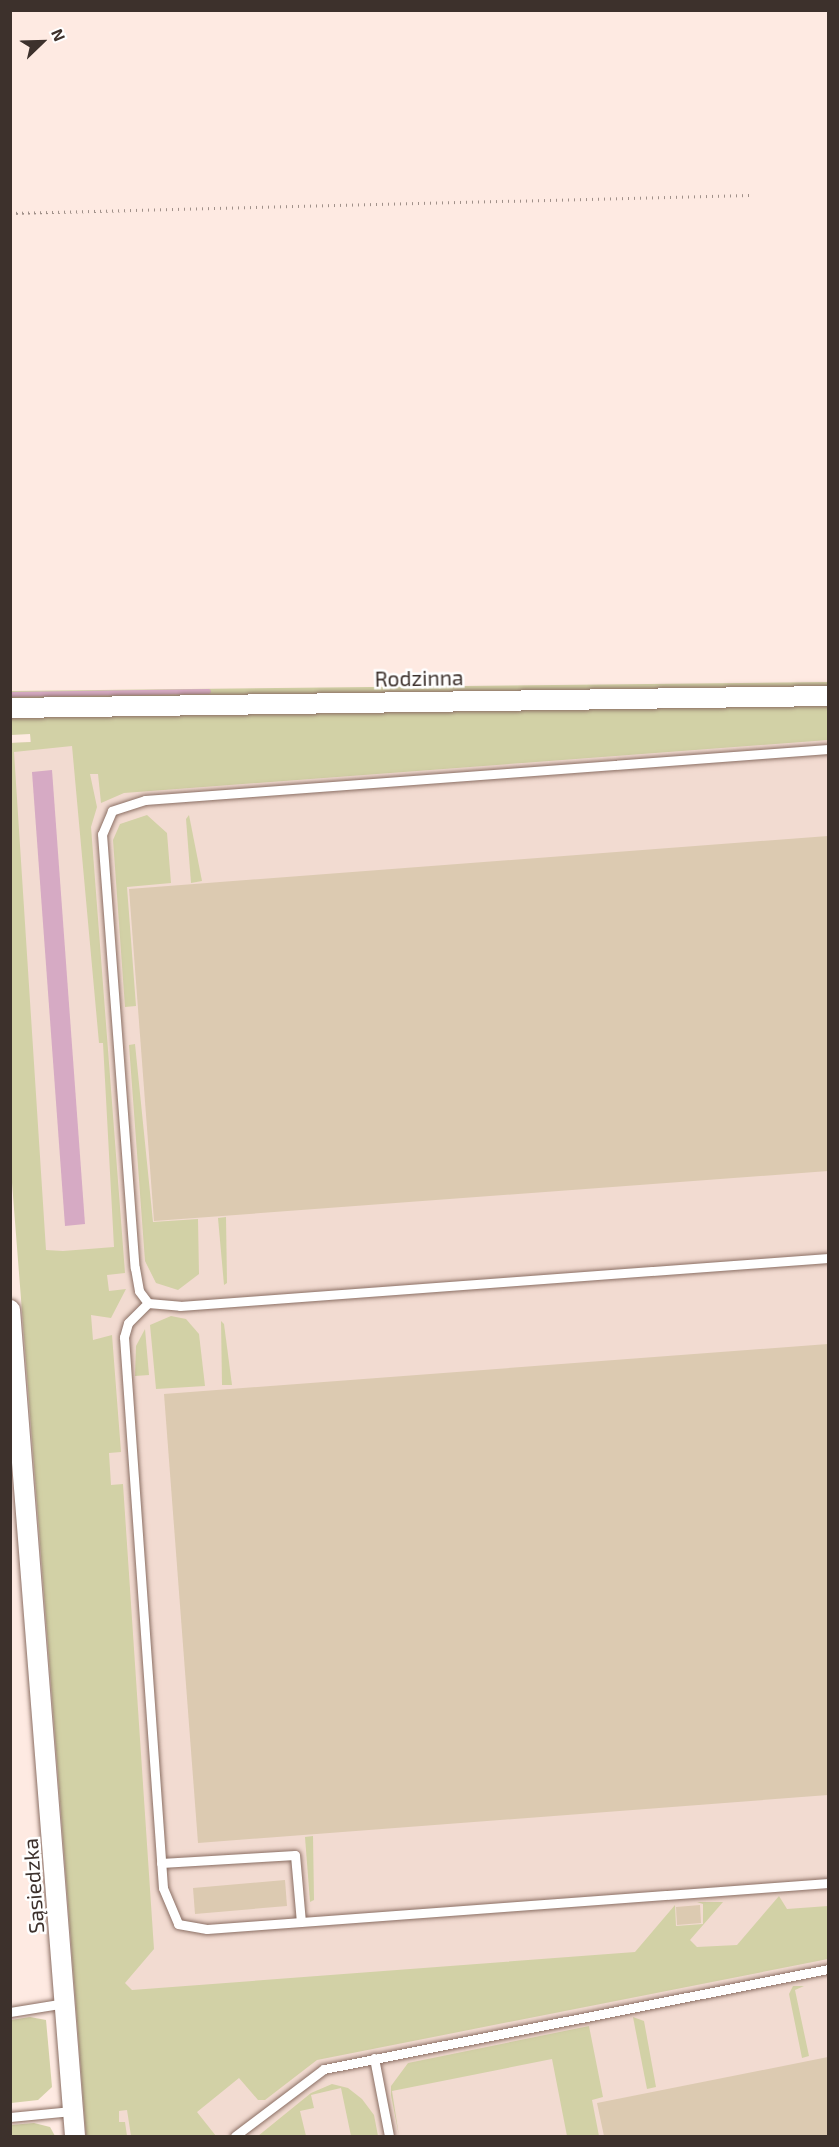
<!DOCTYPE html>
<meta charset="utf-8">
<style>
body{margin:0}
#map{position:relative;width:839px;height:2147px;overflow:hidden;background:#feeae2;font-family:"Exo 2",sans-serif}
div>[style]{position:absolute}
.built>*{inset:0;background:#f2dbd1}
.green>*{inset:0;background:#d2d1a6}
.water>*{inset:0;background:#d6aac4}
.stream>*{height:5px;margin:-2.5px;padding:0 2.5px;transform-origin:2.5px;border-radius:2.5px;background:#d6aac4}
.building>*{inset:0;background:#dccab1}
.path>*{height:3px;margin-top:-1.5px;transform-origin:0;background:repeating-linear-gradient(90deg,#a09089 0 1.5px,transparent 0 6px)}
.roads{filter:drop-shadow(0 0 2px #8a6e63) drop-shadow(0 0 2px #8a6e63)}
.service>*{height:9px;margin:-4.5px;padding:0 4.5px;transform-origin:4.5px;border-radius:4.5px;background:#fff}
.minor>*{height:20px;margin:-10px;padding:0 10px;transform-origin:10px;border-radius:10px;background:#fff}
span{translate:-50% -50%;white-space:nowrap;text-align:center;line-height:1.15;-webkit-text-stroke:5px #fff;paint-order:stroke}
.street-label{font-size:21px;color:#3d312c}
.frame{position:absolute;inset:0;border:12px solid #3d312c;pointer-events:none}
.north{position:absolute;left:12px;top:12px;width:60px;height:60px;-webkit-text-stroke:4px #fff;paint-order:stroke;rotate:67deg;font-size:16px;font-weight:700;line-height:24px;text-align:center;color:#3d312c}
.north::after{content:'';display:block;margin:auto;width:21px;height:27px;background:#3d312c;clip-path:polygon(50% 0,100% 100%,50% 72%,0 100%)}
</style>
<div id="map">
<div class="built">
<i style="clip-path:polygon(828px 717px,828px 2136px,94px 2136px,10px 743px,30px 742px,31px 731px)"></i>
</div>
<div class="green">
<i style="clip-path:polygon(828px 682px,828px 689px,11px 700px,10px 691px)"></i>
<i style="clip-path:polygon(evenodd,828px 704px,828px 740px,124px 793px,101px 803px,98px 774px,90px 774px,97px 807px,91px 827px,125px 1273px,107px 1275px,109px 1291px,126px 1289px,111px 1318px,91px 1315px,93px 1340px,112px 1335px,121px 1452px,109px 1453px,111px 1485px,123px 1484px,154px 1949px,125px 1983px,132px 1990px,635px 1952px,675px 1905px,676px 1926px,703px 1924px,703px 1904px,697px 1902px,723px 1902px,690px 1940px,697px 1947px,737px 1945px,779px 1896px,787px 1909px,828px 1906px,828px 1959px,317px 2060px,265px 2100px,258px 2100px,239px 2078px,197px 2112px,216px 2136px,131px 2136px,127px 2110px,119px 2111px,119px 2122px,125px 2122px,127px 2136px,86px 2136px,11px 1170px,10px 743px,31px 742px,30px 734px,11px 735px,11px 715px,828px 704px,72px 746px,99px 1043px,103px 1043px,114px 1247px,63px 1251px,46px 1250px,14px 752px,72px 746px)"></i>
<i style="clip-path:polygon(147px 815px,167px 833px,171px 883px,127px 887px,136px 1006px,125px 1007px,113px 840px,120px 824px)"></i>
<i style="clip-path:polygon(189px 815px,202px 881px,191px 883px,186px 819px)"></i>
<i style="clip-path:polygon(135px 1044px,153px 1222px,198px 1219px,199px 1274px,178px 1290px,156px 1283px,145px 1261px,129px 1045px)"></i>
<i style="clip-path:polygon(226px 1217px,227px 1283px,224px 1285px,218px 1218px)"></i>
<i style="clip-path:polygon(171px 1316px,186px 1319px,199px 1334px,205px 1386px,156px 1389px,150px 1325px)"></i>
<i style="clip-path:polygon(221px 1321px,224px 1324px,232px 1385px,222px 1385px)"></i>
<i style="clip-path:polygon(145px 1329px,149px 1375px,135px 1376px,136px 1346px)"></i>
<i style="clip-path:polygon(313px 1836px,314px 1900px,310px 1902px,305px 1837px)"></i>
<i style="clip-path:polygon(793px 1986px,804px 1986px,795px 1990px,809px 2056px,802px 2058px,789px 1994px)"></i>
<i style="clip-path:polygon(30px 2017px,46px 2020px,52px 2087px,38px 2100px,11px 2103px,11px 2020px)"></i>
<i style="clip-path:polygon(633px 2017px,644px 2021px,656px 2087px,647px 2089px)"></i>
<i style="clip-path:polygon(589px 2026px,603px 2097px,592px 2100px,599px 2136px,567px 2136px,552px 2059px,392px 2091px,399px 2136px,391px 2095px,391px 2086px,408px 2063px)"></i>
<i style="clip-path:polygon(332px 2084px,348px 2088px,362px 2099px,374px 2115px,378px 2136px,351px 2136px,341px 2088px,311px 2095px,314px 2108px,300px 2111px,306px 2136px,258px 2136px,311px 2093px)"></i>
<i style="clip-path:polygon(34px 2123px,50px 2127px,55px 2136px,11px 2136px,11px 2125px)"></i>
</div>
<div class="water">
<i style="clip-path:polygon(52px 770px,85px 1224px,65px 1226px,32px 772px)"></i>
</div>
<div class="stream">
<i style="left:10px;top:694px;width:198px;rotate:-0.9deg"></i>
</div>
<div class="building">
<i style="clip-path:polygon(828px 836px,828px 1171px,154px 1221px,129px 889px)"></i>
<i style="clip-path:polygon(828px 1344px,828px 1795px,198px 1843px,164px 1394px)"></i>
<i style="clip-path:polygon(285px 1880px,287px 1906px,195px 1914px,193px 1888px)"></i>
<i style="clip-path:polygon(700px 1905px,701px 1923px,677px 1925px,676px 1907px)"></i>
<i style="clip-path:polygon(828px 2057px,828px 2136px,604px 2136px,597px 2103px)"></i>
</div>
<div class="path">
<i style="left:10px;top:213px;width:740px;rotate:-1.39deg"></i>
</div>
<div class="roads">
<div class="service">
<i style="left:828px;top:749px;width:685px;rotate:175.73deg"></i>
<i style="left:145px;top:800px;width:35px;rotate:162deg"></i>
<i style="left:112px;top:811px;width:25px;rotate:113deg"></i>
<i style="left:102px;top:834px;width:435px;rotate:85.7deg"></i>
<i style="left:135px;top:1268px;width:23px;rotate:80deg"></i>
<i style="left:139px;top:1291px;width:15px;rotate:53deg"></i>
<i style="left:148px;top:1303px;width:32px;rotate:5deg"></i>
<i style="left:180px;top:1306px;width:650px;rotate:-4.24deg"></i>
<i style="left:148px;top:1303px;width:28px;rotate:135deg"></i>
<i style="left:128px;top:1323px;width:15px;rotate:106deg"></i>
<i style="left:124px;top:1337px;width:552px;rotate:85.95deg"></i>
<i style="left:163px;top:1888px;width:39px;rotate:67deg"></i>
<i style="left:178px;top:1924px;width:29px;rotate:10deg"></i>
<i style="left:207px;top:1929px;width:623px;rotate:-4.24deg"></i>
<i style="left:161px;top:1863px;width:134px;rotate:-3.4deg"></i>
<i style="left:295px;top:1855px;width:67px;rotate:84.9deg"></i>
<i style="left:10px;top:2012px;width:56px;rotate:-9.3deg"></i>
<i style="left:374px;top:2058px;width:79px;rotate:79.1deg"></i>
<i style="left:10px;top:2117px;width:62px;rotate:-5.5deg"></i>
<i style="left:235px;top:2136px;width:111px;rotate:-37deg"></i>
<i style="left:324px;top:2069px;width:514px;rotate:-11.22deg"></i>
</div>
<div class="minor">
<i style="left:10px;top:708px;width:818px;rotate:-0.84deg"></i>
<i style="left:10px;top:1310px;width:829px;rotate:85.5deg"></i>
</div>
</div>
<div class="street-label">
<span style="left:419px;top:678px;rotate:-1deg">Rodzinna</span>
<span style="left:33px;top:1886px;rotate:-94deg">Sąsiedzka</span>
</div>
<div class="frame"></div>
<div class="north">N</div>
</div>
